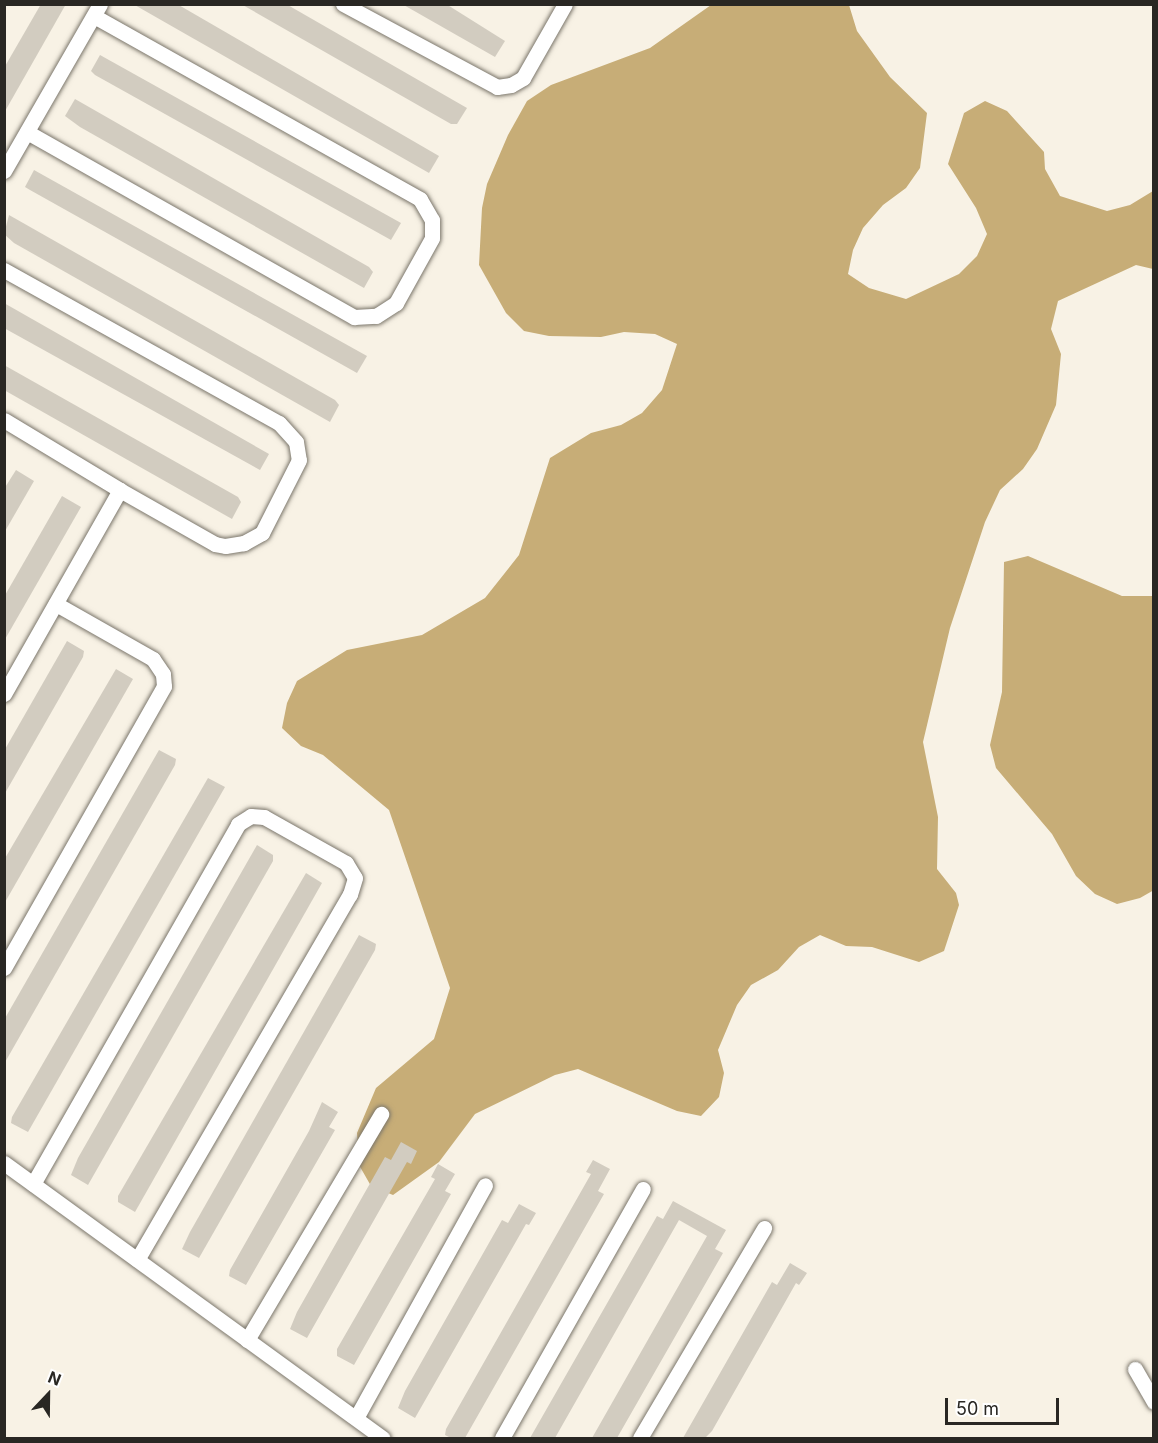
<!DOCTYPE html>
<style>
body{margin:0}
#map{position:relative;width:1158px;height:1443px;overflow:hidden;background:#f8f2e5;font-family:Inter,sans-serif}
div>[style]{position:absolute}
.forest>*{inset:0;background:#c7ad77}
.building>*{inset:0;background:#d2ccc0}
.roads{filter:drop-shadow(0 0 2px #7b766b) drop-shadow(0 0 2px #7b766b)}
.minor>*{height:15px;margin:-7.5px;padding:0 7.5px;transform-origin:7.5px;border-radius:7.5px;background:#fff}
span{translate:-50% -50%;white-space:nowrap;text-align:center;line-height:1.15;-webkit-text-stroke:6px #fff;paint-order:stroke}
.frame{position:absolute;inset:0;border:6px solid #292723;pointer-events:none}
.north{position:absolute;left:18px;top:1365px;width:60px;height:60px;-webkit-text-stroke:4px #fff;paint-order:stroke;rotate:22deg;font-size:16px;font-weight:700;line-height:24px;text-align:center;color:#292723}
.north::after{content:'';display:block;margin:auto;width:21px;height:27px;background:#292723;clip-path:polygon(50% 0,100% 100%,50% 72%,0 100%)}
.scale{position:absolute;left:945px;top:1398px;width:114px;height:27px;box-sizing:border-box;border:3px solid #292723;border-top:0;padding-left:8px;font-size:18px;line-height:21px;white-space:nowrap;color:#292723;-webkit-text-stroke:4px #fff;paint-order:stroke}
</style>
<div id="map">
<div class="forest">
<i style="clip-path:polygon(711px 5px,849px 5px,857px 31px,890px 77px,927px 113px,920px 168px,906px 188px,883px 205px,863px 228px,853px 250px,848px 274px,869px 288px,906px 299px,959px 274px,977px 256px,987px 234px,976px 208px,948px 164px,964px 113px,985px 101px,1007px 111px,1044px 152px,1045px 169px,1060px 196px,1107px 211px,1130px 205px,1153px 191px,1153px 269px,1136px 265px,1058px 301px,1051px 329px,1061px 354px,1056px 405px,1037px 449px,1023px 469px,1000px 490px,985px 522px,950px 628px,923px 742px,938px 817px,937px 869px,956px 893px,959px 905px,944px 951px,919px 962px,872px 947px,846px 946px,820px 935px,799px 947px,778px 970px,751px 985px,737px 1005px,718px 1050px,724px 1073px,719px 1097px,701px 1116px,677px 1111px,578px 1069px,555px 1075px,475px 1114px,439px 1162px,393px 1195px,371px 1186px,359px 1165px,357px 1133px,376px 1088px,434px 1039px,450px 988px,389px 810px,323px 755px,301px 746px,282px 728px,287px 703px,297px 681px,347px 650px,422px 635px,485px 598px,519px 555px,550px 458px,591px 433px,621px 425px,642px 413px,662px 390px,677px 344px,655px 334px,624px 332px,601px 337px,549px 336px,524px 331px,506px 313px,479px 265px,482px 208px,487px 184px,508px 135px,527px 101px,551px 85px,650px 48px)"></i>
<i style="clip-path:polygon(1028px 556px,1122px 596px,1153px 596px,1154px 890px,1140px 898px,1117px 904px,1095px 894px,1076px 876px,1052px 834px,996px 768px,990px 745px,1002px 692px,1004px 562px)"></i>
</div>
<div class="building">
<i style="clip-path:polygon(41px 4px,66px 4px,4px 113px,4px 68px)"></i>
<i style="clip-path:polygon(133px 4px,177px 4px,439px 156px,429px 173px)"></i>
<i style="clip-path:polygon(241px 4px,286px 4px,467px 108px,457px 124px,451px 124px)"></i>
<i style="clip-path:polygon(402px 4px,446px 4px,505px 41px,495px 57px)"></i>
<i style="clip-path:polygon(100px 55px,401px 223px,391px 240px,95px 75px,91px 71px)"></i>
<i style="clip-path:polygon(75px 99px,369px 267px,373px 272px,364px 288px,80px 127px,65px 116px)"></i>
<i style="clip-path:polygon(34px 170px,367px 356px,357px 373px,30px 190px,25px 187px)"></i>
<i style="clip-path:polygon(9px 215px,335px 400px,339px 405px,330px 422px,14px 243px,4px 234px)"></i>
<i style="clip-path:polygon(4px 303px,269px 454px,260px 470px,4px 328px)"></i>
<i style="clip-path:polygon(4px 365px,238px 497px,241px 502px,232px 519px,4px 390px)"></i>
<i style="clip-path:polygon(16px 470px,34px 481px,4px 533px,4px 489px)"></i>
<i style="clip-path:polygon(62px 496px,81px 507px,4px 641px,4px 597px)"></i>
<i style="clip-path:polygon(67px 641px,84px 651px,83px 657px,4px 795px,4px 751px)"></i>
<i style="clip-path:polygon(116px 669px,133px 679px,4px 904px,4px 860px)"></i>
<i style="clip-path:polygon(159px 750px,176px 759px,175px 765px,4px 1064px,4px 1020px)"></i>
<i style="clip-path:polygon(208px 778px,225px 787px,28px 1132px,11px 1123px,12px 1117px)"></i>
<i style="clip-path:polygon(257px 845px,273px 855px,273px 861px,88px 1185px,71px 1175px,78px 1158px)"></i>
<i style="clip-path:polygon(306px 873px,322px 883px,135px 1212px,118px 1202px,118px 1196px)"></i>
<i style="clip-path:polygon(359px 935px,376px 944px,375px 950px,199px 1258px,182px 1249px,190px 1232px)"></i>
<i style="clip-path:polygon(322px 1102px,338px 1112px,329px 1127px,335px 1130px,246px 1285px,229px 1276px,230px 1270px,309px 1131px)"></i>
<i style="clip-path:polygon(401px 1142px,417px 1151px,411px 1164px,407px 1162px,307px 1338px,290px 1329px,297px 1312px,385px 1157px,391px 1160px)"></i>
<i style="clip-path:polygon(593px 1160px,610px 1169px,598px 1191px,604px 1194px,465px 1438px,451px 1438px,445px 1435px,446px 1429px,591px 1174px,586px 1172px)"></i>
<i style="clip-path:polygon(438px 1164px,455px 1174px,445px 1191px,451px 1194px,354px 1365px,337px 1356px,337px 1349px,435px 1179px,431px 1177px)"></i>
<i style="clip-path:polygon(673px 1201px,726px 1230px,715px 1249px,723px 1253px,617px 1438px,592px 1438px,707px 1236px,679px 1220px,555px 1438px,530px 1438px,657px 1216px,663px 1219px)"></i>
<i style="clip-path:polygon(519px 1204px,536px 1213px,529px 1225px,526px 1224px,415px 1418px,398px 1408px,405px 1391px,502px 1220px,508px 1223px)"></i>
<i style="clip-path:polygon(790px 1263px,807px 1273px,799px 1285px,796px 1283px,712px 1431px,705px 1438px,683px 1438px,772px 1282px,777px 1285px)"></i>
</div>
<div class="roads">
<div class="minor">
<i style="left:343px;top:4px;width:175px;rotate:28.3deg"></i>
<i style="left:497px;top:87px;width:14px;rotate:-8deg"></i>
<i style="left:511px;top:85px;width:14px;rotate:-30deg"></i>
<i style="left:523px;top:78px;width:85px;rotate:-60.4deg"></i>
<i style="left:27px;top:132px;width:376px;rotate:29.5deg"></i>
<i style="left:354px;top:317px;width:22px;rotate:-3deg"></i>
<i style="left:376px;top:316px;width:24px;rotate:-33deg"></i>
<i style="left:396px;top:303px;width:74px;rotate:-61deg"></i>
<i style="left:432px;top:238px;width:18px;rotate:-90deg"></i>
<i style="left:432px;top:220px;width:24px;rotate:-120deg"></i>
<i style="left:420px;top:199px;width:374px;rotate:-150.7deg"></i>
<i style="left:4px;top:171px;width:193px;rotate:-60.1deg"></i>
<i style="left:4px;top:270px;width:315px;rotate:29.1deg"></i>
<i style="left:279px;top:423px;width:25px;rotate:48deg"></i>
<i style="left:296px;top:442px;width:18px;rotate:81deg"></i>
<i style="left:299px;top:460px;width:82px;rotate:116.9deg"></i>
<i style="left:262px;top:533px;width:21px;rotate:151deg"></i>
<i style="left:244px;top:543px;width:19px;rotate:171deg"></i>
<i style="left:225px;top:546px;width:10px;rotate:-169deg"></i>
<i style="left:215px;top:544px;width:109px;rotate:-150.4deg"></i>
<i style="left:120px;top:490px;width:135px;rotate:-148.9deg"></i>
<i style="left:4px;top:694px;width:235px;rotate:-60.4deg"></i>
<i style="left:4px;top:968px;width:324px;rotate:-60.4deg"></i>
<i style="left:164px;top:686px;width:12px;rotate:-95deg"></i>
<i style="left:163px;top:674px;width:18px;rotate:-124deg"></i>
<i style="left:153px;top:659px;width:112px;rotate:-150.4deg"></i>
<i style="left:4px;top:1163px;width:468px;rotate:36deg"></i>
<i style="left:33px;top:1184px;width:414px;rotate:-60.3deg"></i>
<i style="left:238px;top:824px;width:15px;rotate:-32deg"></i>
<i style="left:251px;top:816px;width:13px;rotate:4deg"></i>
<i style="left:264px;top:817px;width:94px;rotate:29.3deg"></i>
<i style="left:346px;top:863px;width:17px;rotate:59deg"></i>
<i style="left:355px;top:878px;width:17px;rotate:107deg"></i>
<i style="left:350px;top:894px;width:423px;rotate:120.2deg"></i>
<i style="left:247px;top:1340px;width:263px;rotate:-59.3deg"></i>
<i style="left:1135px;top:1369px;width:38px;rotate:60deg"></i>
<i style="left:356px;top:1418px;width:266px;rotate:-61deg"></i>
<i style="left:502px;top:1438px;width:286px;rotate:-60.5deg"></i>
<i style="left:640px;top:1438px;width:244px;rotate:-59.4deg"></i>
</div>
</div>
<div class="frame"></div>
<div class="north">N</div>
<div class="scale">50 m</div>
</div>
